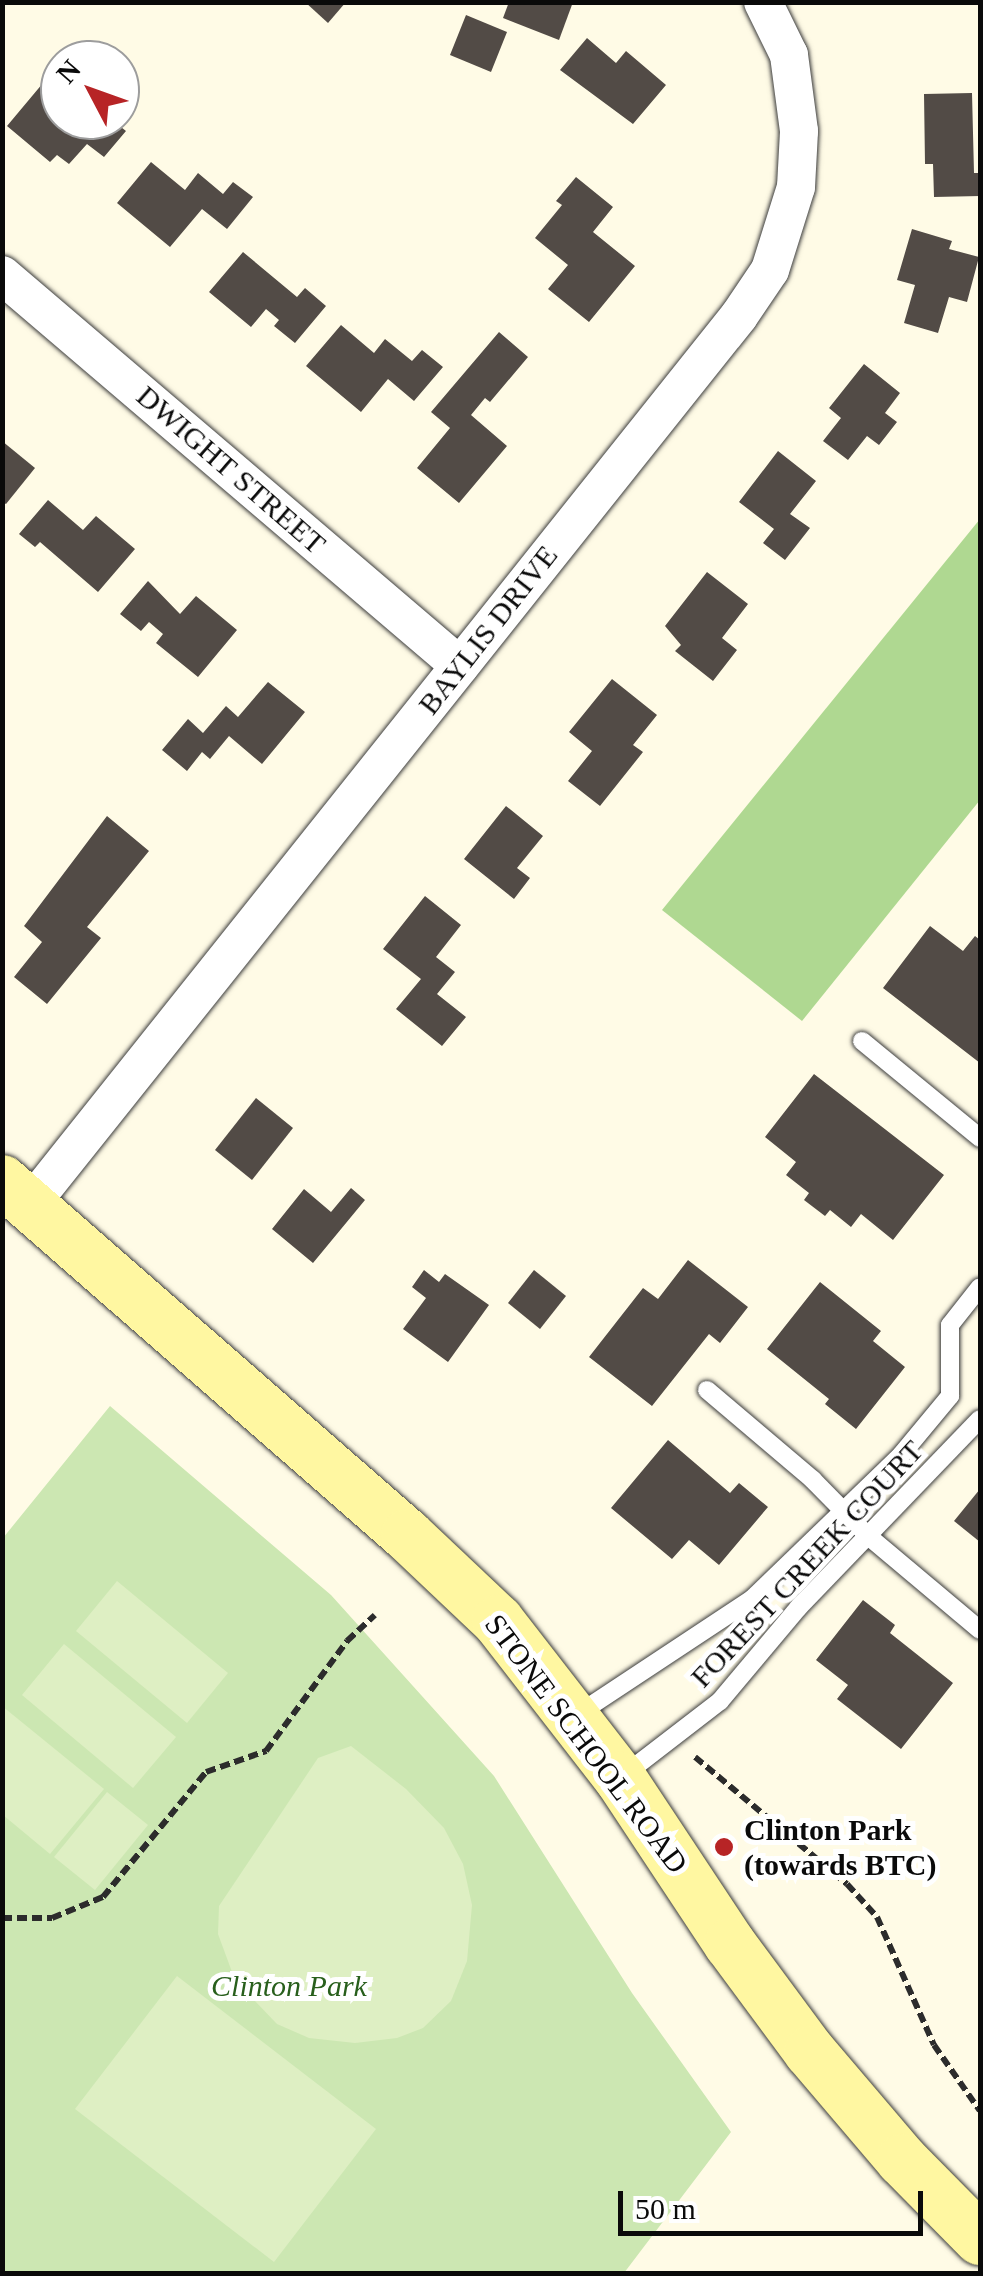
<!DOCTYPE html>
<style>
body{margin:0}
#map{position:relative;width:983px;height:2276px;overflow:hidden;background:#fffbe6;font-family:"Times New Roman",serif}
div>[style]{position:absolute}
.green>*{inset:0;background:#cce7b2}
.forest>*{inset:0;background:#afd891}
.pitch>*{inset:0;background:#deefc3}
.building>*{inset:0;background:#524b46}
.path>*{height:6px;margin-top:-3px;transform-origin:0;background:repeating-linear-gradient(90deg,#2c2c2c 0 10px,transparent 0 15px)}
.roads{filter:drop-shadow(0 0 2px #3d3d3d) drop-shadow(0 0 2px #3d3d3d)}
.lane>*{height:18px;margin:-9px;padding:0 9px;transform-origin:9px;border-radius:9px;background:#fff}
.street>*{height:38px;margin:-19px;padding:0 19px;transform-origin:19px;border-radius:19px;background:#fff}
.secondary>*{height:52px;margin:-26px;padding:0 26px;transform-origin:26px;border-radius:26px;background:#fff7a1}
.dots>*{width:28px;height:28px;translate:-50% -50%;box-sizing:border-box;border:5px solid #fff;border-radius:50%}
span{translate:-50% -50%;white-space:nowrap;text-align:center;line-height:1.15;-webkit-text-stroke:10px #fff;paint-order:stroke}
.street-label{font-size:30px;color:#0a0a0a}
.poi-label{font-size:30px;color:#0a0a0a;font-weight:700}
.left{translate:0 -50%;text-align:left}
.park-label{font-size:30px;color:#285f1c;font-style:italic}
.frame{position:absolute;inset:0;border:5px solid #0a0a0a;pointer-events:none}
.north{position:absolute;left:40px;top:40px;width:100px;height:100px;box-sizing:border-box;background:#fff;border:2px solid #9d9d9d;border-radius:50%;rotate:311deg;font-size:28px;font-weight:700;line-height:40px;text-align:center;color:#0a0a0a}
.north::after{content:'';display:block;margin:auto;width:35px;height:45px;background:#b72426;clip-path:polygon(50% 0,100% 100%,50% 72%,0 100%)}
.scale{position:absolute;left:618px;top:2191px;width:305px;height:45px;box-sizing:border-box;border:5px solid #0a0a0a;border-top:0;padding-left:12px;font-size:30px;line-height:35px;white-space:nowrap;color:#0a0a0a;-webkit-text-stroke:8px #fff;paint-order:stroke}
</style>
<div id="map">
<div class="green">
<i style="clip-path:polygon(110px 1406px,331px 1595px,494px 1776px,632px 1993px,731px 2132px,624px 2273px,3px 2274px,3px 1538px)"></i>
</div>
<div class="forest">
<i style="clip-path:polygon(980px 519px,980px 800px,802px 1021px,662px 910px)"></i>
</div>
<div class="pitch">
<i style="clip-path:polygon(117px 1581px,228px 1673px,187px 1723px,76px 1631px)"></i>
<i style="clip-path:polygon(64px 1644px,176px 1737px,133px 1788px,22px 1695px)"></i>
<i style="clip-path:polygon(2px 1706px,104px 1789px,50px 1854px,3px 1815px)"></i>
<i style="clip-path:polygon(351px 1746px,406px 1789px,444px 1828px,463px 1864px,472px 1905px,467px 1961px,451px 2001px,423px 2028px,397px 2038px,355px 2043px,309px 2038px,277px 2024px,235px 1980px,218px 1934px,219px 1906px,318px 1758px)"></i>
<i style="clip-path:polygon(107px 1792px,148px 1825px,95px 1890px,54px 1857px)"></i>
<i style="clip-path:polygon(177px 1976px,376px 2129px,274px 2262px,75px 2109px)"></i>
</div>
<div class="building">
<i style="clip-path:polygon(305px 2px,346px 2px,328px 23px)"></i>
<i style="clip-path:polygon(509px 2px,573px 2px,559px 40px,503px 18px)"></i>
<i style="clip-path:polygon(466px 15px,507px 32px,491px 72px,450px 55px)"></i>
<i style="clip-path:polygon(587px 38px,616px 63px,626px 51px,666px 85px,633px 124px,560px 70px)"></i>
<i style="clip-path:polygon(43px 83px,60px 98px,60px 120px,112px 120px,126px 131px,104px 157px,87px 144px,69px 164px,57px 155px,50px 162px,7px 126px)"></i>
<i style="clip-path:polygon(972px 93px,974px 173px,980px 173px,980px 196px,934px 197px,933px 164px,925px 164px,924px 94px)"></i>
<i style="clip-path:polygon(151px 162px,185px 190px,198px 173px,223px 194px,233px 182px,253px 197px,227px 229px,202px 209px,170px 247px,117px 203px)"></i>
<i style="clip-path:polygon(576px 177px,613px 207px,593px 232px,635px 266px,589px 322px,548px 289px,568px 265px,535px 238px,562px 205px,556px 201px)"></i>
<i style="clip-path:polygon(912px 229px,952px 241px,949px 249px,979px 257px,967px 302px,949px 297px,938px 333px,904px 323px,915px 285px,897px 280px)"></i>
<i style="clip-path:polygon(243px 252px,297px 297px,305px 288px,326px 306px,295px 343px,274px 326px,279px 320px,266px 309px,251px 327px,209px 292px)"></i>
<i style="clip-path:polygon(341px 325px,374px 353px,385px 339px,412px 361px,422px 350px,443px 367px,414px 401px,388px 379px,361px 412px,306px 366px)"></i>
<i style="clip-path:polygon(499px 332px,528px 357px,490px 402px,485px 398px,471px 415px,507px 446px,459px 503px,417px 468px,450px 428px,431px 412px)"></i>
<i style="clip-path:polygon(864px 364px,900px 393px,885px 413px,897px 422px,879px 445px,867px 436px,848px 460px,823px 441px,841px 418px,829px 408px)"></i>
<i style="clip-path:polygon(2px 441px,35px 468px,6px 504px,2px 502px)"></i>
<i style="clip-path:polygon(778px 451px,816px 481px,790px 514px,810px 528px,785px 560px,763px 543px,774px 529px,739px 502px)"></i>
<i style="clip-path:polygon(48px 500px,83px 530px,96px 516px,135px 549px,98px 592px,40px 542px,35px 547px,19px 534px)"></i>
<i style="clip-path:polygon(707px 572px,748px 604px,722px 638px,737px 650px,713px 681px,675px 651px,681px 645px,665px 626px)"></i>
<i style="clip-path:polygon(148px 581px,180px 614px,196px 596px,237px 630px,198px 677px,156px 643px,163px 634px,149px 622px,141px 631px,120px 614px)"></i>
<i style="clip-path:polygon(612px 679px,657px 715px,633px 745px,643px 752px,600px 806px,568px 781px,592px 751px,569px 732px)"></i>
<i style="clip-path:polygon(268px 682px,305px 712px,262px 764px,229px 736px,210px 759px,202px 752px,187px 771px,162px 750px,188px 719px,203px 733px,226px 706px,238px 717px)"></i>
<i style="clip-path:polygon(506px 806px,543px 836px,517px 868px,530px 878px,514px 899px,464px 859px)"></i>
<i style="clip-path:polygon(107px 816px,149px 851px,87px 927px,101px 938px,47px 1004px,14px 977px,42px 942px,24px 926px)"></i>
<i style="clip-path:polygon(425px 896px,461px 925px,436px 957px,455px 972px,437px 994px,466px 1017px,442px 1046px,396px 1009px,421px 979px,383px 949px)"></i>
<i style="clip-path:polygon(930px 926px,963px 951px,975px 936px,980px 940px,980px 1063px,883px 988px)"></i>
<i style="clip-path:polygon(814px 1074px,944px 1175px,893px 1240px,861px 1214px,851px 1227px,830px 1210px,825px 1216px,804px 1200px,809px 1193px,786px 1175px,796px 1162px,765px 1137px)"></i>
<i style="clip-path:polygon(256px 1098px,293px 1128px,252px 1180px,215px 1150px)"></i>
<i style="clip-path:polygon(351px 1188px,365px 1200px,313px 1263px,272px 1229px,304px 1189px,331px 1212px)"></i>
<i style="clip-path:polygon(688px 1260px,748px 1307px,720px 1343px,709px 1334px,652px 1406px,589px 1357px,643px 1288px,658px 1299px)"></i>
<i style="clip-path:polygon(424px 1270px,439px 1282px,445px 1274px,489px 1305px,448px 1362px,403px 1329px,426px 1298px,412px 1287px)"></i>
<i style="clip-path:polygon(534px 1270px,566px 1296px,540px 1329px,508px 1303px)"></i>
<i style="clip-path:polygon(820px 1282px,881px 1331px,873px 1341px,905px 1367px,856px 1429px,825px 1404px,829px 1399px,767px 1349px)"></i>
<i style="clip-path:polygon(668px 1440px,730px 1493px,739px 1483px,768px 1507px,719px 1565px,689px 1540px,672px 1559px,611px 1508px)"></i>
<i style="clip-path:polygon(980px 1489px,980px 1542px,954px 1521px)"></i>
<i style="clip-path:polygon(863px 1600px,895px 1625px,890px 1633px,953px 1683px,901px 1749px,837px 1699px,848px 1685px,816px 1660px)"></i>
</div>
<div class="path">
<i style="left:695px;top:1757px;width:198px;rotate:39.9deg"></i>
<i style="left:847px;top:1884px;width:45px;rotate:47.7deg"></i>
<i style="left:877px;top:1917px;width:140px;rotate:66deg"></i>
<i style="left:934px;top:2045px;width:80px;rotate:55.1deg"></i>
<i style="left:2px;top:1918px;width:50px"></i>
<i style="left:52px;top:1918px;width:55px;rotate:-22.4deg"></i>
<i style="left:103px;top:1897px;width:162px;rotate:-50.5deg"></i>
<i style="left:206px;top:1772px;width:64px;rotate:-19.3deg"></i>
<i style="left:266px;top:1751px;width:137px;rotate:-53.6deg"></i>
<i style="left:347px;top:1641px;width:38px;rotate:-43deg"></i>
</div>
<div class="roads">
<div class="lane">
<i style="left:862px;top:1041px;width:153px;rotate:39.4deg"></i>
<i style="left:707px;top:1390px;width:139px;rotate:40.3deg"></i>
<i style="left:813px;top:1480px;width:78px;rotate:45.5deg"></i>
<i style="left:868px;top:1536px;width:146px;rotate:40deg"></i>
<i style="left:578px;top:1714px;width:209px;rotate:-33.5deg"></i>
<i style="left:752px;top:1599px;width:207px;rotate:-44deg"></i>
<i style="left:901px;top:1455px;width:77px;rotate:-50.3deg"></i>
<i style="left:950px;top:1396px;width:71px;rotate:-90deg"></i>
<i style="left:950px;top:1325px;width:48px;rotate:-51.7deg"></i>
<i style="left:624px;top:1775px;width:121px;rotate:-37.6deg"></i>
<i style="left:720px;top:1701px;width:121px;rotate:-50deg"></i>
<i style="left:798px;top:1608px;width:262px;rotate:-46.1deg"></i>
</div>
<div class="street">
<i style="left:2px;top:275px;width:602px;rotate:40.49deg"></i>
<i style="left:30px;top:1205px;width:1137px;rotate:-51.43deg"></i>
<i style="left:739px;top:316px;width:55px;rotate:-56deg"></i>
<i style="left:770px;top:270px;width:87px;rotate:-72.6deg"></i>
<i style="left:796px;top:187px;width:56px;rotate:-86.9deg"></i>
<i style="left:799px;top:131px;width:77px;rotate:-97.5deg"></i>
<i style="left:789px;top:55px;width:59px;rotate:-116.1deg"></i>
</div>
<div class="secondary">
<i style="left:2px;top:1181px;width:538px;rotate:41.16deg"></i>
<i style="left:407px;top:1535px;width:125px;rotate:43.4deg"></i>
<i style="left:498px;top:1621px;width:199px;rotate:52.2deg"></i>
<i style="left:620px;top:1778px;width:199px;rotate:56.5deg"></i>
<i style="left:730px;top:1944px;width:134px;rotate:53.5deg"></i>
<i style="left:810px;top:2052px;width:142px;rotate:49.6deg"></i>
<i style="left:902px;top:2160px;width:111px;rotate:45.4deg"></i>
</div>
</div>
<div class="dots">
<i style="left:724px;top:1847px;background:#b72426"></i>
</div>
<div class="street-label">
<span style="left:231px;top:470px;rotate:41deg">DWIGHT STREET</span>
<span style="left:488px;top:630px;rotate:-52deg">BAYLIS DRIVE</span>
<span style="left:807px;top:1564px;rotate:-47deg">FOREST CREEK COURT</span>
<span style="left:586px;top:1744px;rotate:53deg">STONE SCHOOL ROAD</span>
</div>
<div class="poi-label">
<span class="left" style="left:744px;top:1847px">Clinton Park<br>(towards BTC)</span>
</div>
<div class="park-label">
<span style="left:289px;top:1986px">Clinton Park</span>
</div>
<div class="frame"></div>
<div class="north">N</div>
<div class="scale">50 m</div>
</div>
